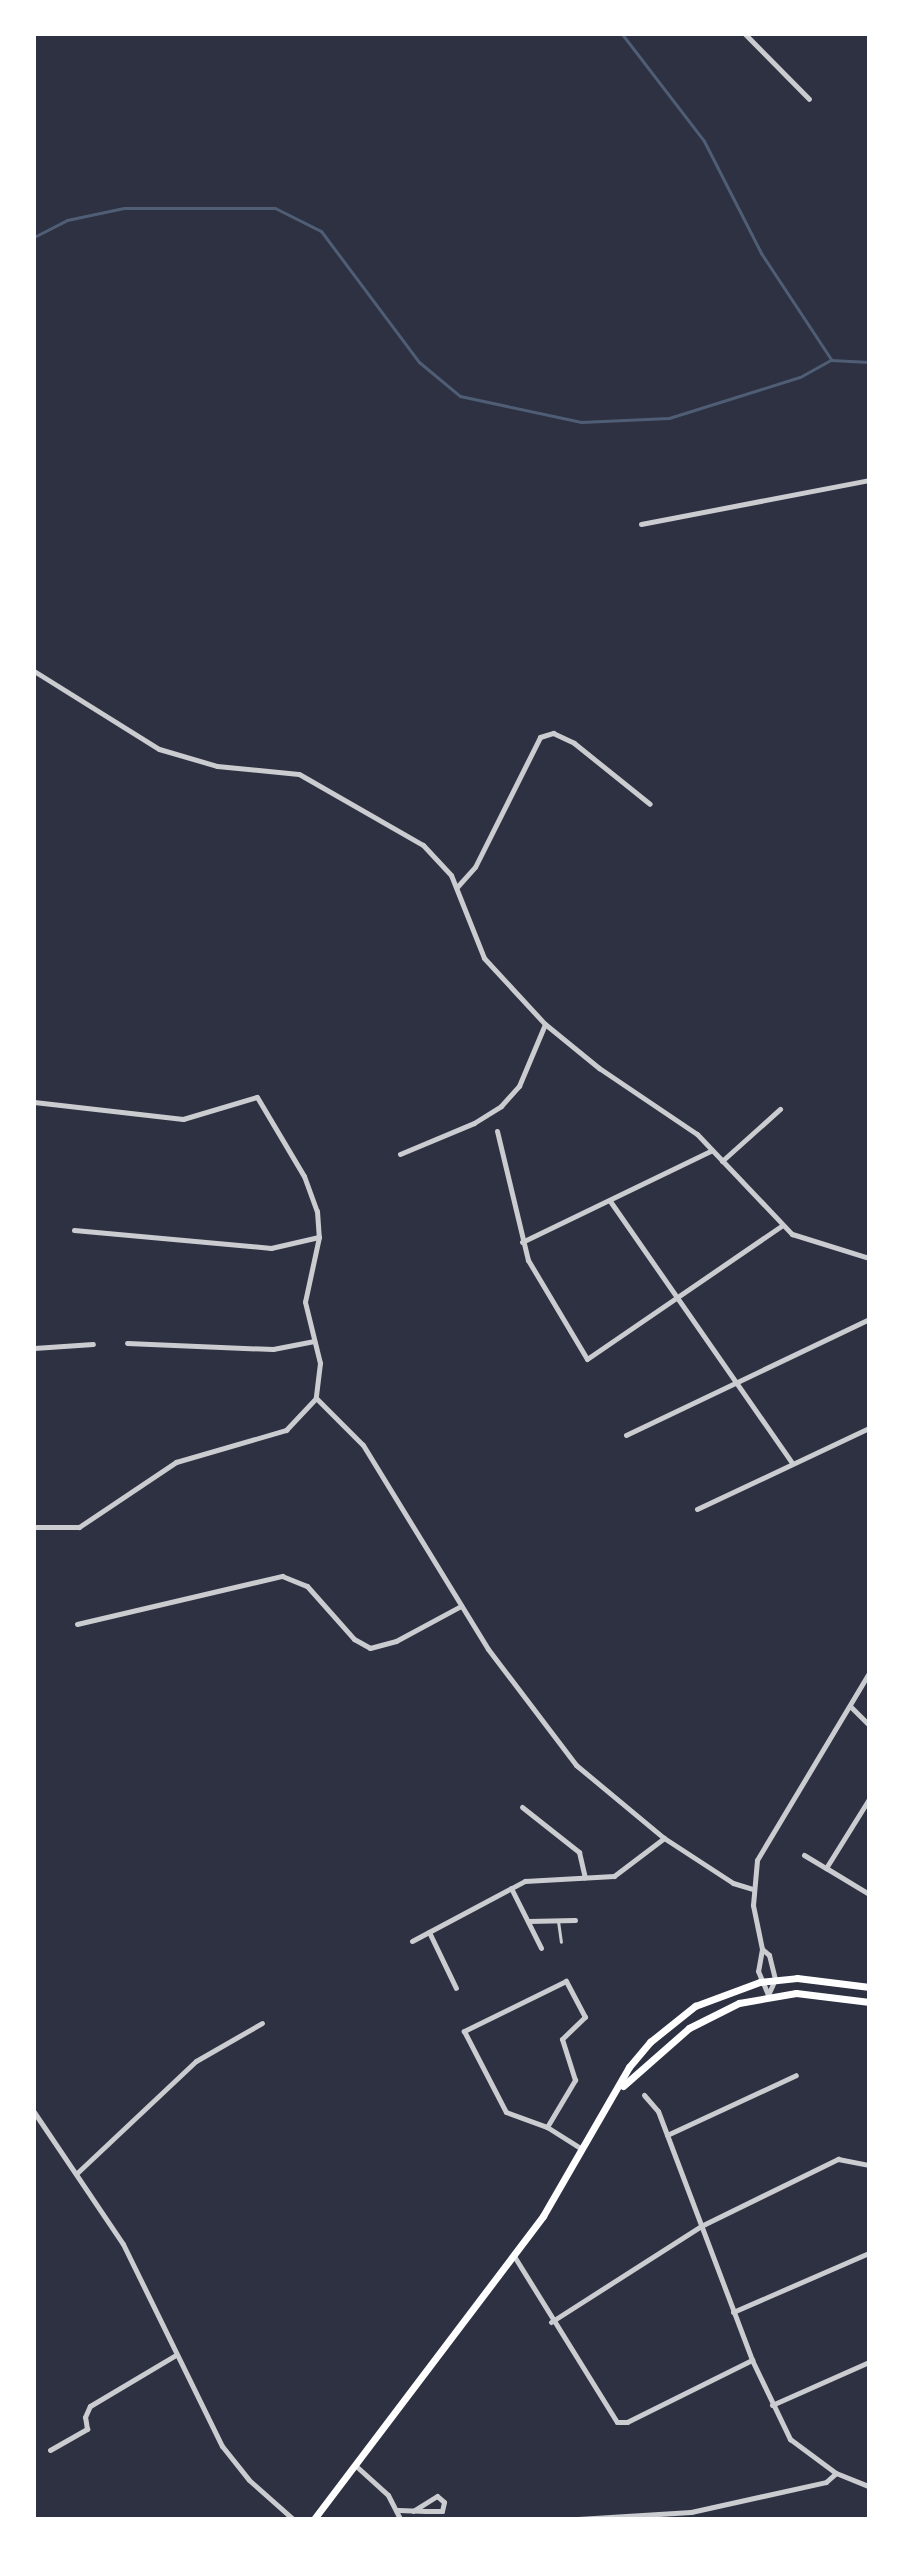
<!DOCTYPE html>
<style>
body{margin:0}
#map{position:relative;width:903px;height:2553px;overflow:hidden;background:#2d3142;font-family:Literata,serif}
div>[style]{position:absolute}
.stream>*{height:3px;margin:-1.5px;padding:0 1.5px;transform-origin:1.5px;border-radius:1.5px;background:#4f5d75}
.service>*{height:3px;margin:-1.5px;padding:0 1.5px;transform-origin:1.5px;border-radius:1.5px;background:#caccd0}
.minor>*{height:5px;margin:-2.5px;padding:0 2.5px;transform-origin:2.5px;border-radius:2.5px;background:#caccd0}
.secondary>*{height:7px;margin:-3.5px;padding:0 3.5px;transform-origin:3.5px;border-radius:3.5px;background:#fff}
span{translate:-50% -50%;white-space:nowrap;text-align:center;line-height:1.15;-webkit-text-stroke:8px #fff;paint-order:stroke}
.frame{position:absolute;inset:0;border:36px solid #fff;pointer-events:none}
</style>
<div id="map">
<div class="stream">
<i style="left:622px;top:34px;width:135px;rotate:52.5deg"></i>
<i style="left:704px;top:141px;width:126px;rotate:63deg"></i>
<i style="left:761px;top:253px;width:127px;rotate:56.6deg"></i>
<i style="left:34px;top:237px;width:37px;rotate:-27deg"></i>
<i style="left:67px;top:220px;width:58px;rotate:-11.9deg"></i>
<i style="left:124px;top:208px;width:151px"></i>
<i style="left:275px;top:208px;width:51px;rotate:26.6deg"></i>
<i style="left:321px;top:231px;width:164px;rotate:53.2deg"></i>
<i style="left:419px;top:362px;width:53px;rotate:39.7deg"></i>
<i style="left:460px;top:396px;width:124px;rotate:12.1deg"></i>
<i style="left:581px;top:422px;width:88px;rotate:-2.6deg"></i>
<i style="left:669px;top:418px;width:137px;rotate:-17.4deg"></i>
<i style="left:800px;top:377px;width:35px;rotate:-29deg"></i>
<i style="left:831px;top:360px;width:38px;rotate:3deg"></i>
</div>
<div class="service">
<i style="left:558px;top:1921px;width:21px;rotate:82deg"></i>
</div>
<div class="minor">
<i style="left:745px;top:34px;width:91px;rotate:45.4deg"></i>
<i style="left:641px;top:524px;width:232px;rotate:-10.9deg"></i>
<i style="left:34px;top:671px;width:147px;rotate:32deg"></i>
<i style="left:159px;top:749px;width:60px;rotate:16.3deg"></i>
<i style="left:217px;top:766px;width:82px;rotate:5.6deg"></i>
<i style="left:299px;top:774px;width:143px;rotate:29.8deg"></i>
<i style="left:423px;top:845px;width:41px;rotate:47deg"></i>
<i style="left:451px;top:875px;width:89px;rotate:68.3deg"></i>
<i style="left:484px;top:958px;width:90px;rotate:47.3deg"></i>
<i style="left:545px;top:1024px;width:70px;rotate:39.2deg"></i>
<i style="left:599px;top:1068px;width:118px;rotate:34deg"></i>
<i style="left:697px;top:1134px;width:138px;rotate:46.5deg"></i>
<i style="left:792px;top:1234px;width:81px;rotate:17.3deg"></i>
<i style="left:457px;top:887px;width:27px;rotate:-48deg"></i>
<i style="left:475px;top:867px;width:145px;rotate:-63.4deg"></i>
<i style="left:540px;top:737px;width:14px;rotate:-17deg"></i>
<i style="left:553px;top:733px;width:23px;rotate:25deg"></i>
<i style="left:574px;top:743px;width:97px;rotate:38.8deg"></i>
<i style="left:34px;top:1102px;width:150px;rotate:6.5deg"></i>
<i style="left:183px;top:1119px;width:77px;rotate:-16.6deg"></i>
<i style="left:257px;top:1097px;width:92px;rotate:59.3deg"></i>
<i style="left:304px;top:1176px;width:37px;rotate:70deg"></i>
<i style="left:317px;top:1211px;width:26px;rotate:86deg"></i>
<i style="left:319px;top:1237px;width:66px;rotate:102.2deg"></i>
<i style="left:305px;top:1302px;width:63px;rotate:76.2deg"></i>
<i style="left:320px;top:1363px;width:35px;rotate:97deg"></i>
<i style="left:497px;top:1131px;width:133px;rotate:76.5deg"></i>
<i style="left:528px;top:1260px;width:115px;rotate:59.2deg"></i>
<i style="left:587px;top:1359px;width:235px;rotate:-34.4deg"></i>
<i style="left:400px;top:1154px;width:80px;rotate:-22.7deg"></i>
<i style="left:474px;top:1123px;width:32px;rotate:-32deg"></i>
<i style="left:501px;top:1106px;width:27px;rotate:-48deg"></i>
<i style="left:519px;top:1086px;width:67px;rotate:-67.2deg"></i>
<i style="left:722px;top:1161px;width:78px;rotate:-41.9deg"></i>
<i style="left:610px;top:1201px;width:319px;rotate:55.2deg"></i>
<i style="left:74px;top:1230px;width:198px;rotate:5.2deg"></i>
<i style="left:271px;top:1248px;width:49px;rotate:-12.9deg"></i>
<i style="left:522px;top:1242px;width:211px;rotate:-25.8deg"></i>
<i style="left:127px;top:1343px;width:146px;rotate:2.4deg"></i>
<i style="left:273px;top:1349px;width:42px;rotate:-11deg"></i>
<i style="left:34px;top:1348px;width:59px;rotate:-3.9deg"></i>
<i style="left:626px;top:1435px;width:269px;rotate:-25.5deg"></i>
<i style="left:697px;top:1509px;width:190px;rotate:-25.2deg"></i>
<i style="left:34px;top:1527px;width:45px"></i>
<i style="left:79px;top:1527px;width:117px;rotate:-33.8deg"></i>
<i style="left:176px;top:1462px;width:115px;rotate:-16.2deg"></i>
<i style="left:286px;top:1430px;width:44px;rotate:-46.8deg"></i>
<i style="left:316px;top:1398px;width:66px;rotate:45deg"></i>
<i style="left:363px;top:1445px;width:239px;rotate:58.5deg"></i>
<i style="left:488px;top:1649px;width:146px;rotate:52.8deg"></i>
<i style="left:576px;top:1765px;width:114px;rotate:39.7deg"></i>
<i style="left:664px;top:1838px;width:82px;rotate:33.1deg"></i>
<i style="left:733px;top:1883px;width:21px;rotate:17deg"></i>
<i style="left:77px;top:1624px;width:211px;rotate:-13.2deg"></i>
<i style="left:282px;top:1576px;width:27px;rotate:22deg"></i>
<i style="left:307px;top:1586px;width:71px;rotate:48.4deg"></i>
<i style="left:354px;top:1639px;width:18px;rotate:29deg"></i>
<i style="left:370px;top:1648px;width:27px;rotate:-15deg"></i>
<i style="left:396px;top:1641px;width:74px;rotate:-28.3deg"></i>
<i style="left:850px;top:1706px;width:27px;rotate:45deg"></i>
<i style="left:869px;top:1799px;width:81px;rotate:121.9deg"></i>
<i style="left:826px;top:1868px;width:50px;rotate:31.2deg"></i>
<i style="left:522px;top:1807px;width:73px;rotate:38.3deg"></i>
<i style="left:579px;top:1852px;width:26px;rotate:77deg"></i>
<i style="left:804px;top:1855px;width:26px;rotate:31deg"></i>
<i style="left:511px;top:1888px;width:67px;rotate:63.4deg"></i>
<i style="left:528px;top:1921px;width:47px;rotate:-1.2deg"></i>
<i style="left:429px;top:1932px;width:62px;rotate:64.3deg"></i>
<i style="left:412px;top:1941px;width:128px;rotate:-28deg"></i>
<i style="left:525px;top:1881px;width:89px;rotate:-3.2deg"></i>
<i style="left:614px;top:1876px;width:63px;rotate:-37.2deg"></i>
<i style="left:762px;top:1949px;width:22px;rotate:100deg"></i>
<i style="left:758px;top:1971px;width:26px;rotate:67deg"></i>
<i style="left:768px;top:1995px;width:17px;rotate:-66deg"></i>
<i style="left:775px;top:1979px;width:25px;rotate:-104deg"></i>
<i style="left:769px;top:1955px;width:9px;rotate:-139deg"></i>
<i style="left:762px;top:1949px;width:45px;rotate:-101.6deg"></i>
<i style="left:753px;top:1905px;width:45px;rotate:-84.9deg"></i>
<i style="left:757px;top:1860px;width:218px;rotate:-59.1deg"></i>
<i style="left:644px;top:2095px;width:21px;rotate:49deg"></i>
<i style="left:658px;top:2111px;width:266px;rotate:69.3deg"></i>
<i style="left:752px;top:2360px;width:88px;rotate:64.3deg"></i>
<i style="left:790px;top:2439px;width:57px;rotate:36.5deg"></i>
<i style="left:836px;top:2473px;width:35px;rotate:22deg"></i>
<i style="left:34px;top:2112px;width:159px;rotate:56deg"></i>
<i style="left:123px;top:2244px;width:225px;rotate:63.9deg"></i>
<i style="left:222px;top:2446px;width:43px;rotate:51.5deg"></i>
<i style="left:249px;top:2480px;width:59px;rotate:41.6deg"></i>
<i style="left:547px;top:2127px;width:55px;rotate:-59.2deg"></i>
<i style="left:575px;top:2080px;width:43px;rotate:-107.6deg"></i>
<i style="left:562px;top:2039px;width:32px;rotate:-44deg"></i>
<i style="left:585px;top:2017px;width:41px;rotate:-117.8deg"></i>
<i style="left:566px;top:1981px;width:114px;rotate:153.9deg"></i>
<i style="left:464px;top:2031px;width:91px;rotate:62.6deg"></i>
<i style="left:506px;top:2112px;width:44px;rotate:20.1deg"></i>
<i style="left:547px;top:2127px;width:41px;rotate:32.2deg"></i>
<i style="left:667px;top:2135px;width:142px;rotate:-24.9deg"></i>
<i style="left:77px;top:2173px;width:163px;rotate:-43.3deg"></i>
<i style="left:196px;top:2061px;width:76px;rotate:-29.9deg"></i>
<i style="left:514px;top:2256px;width:195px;rotate:58.2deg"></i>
<i style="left:617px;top:2422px;width:10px"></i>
<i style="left:627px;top:2422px;width:140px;rotate:-26.4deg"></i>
<i style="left:733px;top:2312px;width:148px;rotate:-23.5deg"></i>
<i style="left:551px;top:2322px;width:178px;rotate:-32.6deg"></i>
<i style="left:701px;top:2226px;width:153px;rotate:-26.1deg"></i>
<i style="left:838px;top:2159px;width:32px;rotate:11deg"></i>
<i style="left:772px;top:2405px;width:106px;rotate:-23.9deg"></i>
<i style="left:50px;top:2450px;width:43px;rotate:-29.6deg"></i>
<i style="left:87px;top:2429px;width:12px;rotate:-99deg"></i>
<i style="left:85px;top:2417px;width:12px;rotate:-66deg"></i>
<i style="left:90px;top:2406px;width:100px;rotate:-30.7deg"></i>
<i style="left:356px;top:2466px;width:43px;rotate:42.2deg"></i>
<i style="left:388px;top:2495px;width:27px;rotate:63deg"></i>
<i style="left:398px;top:2510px;width:28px;rotate:2deg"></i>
<i style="left:426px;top:2511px;width:16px"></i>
<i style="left:442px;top:2511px;width:9px;rotate:-77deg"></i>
<i style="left:444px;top:2502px;width:9px;rotate:-139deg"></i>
<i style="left:437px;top:2496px;width:28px;rotate:148deg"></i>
<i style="left:578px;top:2519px;width:113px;rotate:-3.5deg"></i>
<i style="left:691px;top:2512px;width:138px;rotate:-12.5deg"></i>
<i style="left:826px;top:2482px;width:13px;rotate:-42deg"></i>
</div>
<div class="secondary">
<i style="left:623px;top:2086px;width:88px;rotate:-41.3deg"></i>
<i style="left:689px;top:2028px;width:56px;rotate:-26.6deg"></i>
<i style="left:739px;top:2003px;width:58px;rotate:-10deg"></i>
<i style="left:796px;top:1993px;width:74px;rotate:7deg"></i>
<i style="left:314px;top:2519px;width:380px;rotate:-52.9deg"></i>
<i style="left:543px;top:2216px;width:172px;rotate:-60deg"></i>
<i style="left:629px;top:2067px;width:33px;rotate:-50deg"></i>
<i style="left:650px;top:2042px;width:58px;rotate:-38.7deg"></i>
<i style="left:695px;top:2006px;width:69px;rotate:-20.3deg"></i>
<i style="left:760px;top:1982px;width:37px;rotate:-6deg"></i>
<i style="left:797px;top:1978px;width:73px;rotate:7.1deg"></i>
</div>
<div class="frame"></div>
</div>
